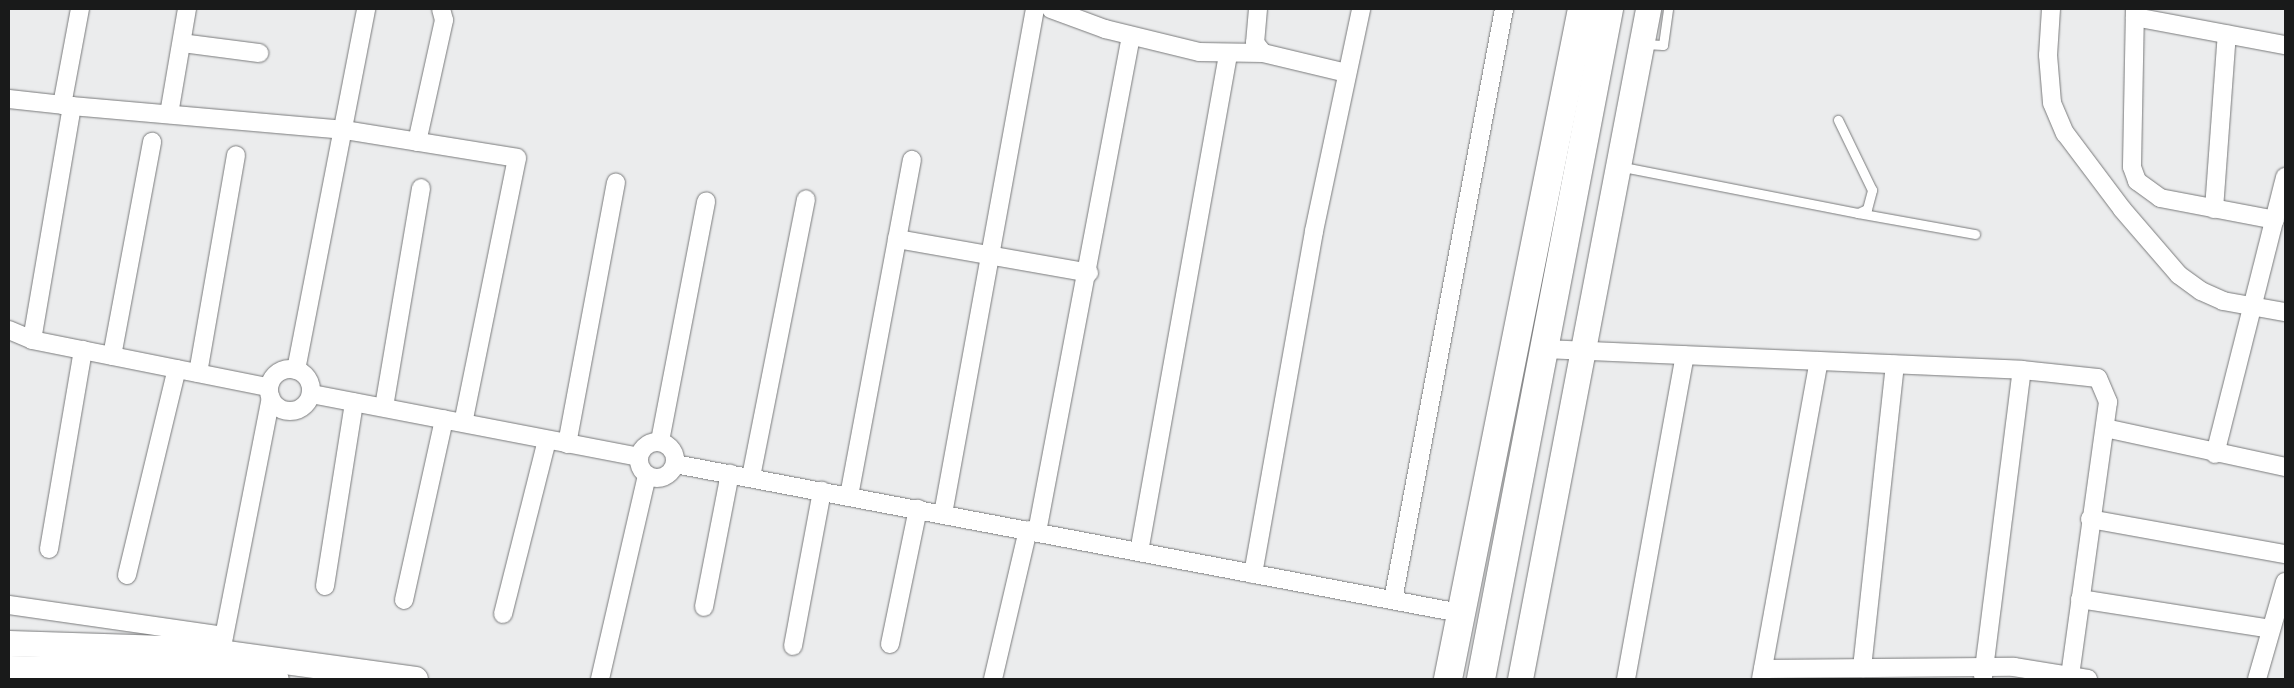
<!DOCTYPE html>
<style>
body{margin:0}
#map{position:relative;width:2294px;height:688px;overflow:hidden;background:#ebeced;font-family:"Fira Sans",sans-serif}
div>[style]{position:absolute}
.roads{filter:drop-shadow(0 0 1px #797a7b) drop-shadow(0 0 1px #797a7b)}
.lane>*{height:9px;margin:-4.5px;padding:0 4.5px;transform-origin:4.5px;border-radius:4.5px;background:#fff}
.street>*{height:18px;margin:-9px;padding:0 9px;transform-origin:9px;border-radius:9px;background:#fff}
.street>.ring{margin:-9px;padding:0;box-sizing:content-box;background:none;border:18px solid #fff;border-radius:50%}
.secondary>*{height:25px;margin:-12.5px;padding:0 12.5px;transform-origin:12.5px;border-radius:12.5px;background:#fff}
.primary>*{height:28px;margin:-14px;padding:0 14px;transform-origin:14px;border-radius:14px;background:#fff}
span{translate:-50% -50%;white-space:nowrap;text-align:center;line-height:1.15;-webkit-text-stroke:4px #f8f9fa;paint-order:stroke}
.frame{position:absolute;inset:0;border:10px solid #191a1a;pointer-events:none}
</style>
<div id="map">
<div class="roads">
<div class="lane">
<i style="left:1644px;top:44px;width:19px;rotate:3deg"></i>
<i style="left:1663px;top:45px;width:36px;rotate:-82deg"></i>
<i style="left:1618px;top:166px;width:245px;rotate:11.1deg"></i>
<i style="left:1858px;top:213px;width:10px;rotate:-24deg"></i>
<i style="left:1867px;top:209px;width:20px;rotate:-75deg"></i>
<i style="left:1872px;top:190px;width:78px;rotate:-115.9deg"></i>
<i style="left:1858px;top:213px;width:119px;rotate:10.2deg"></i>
</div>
<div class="street">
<i style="left:1051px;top:9px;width:58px;rotate:20.3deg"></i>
<i style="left:1105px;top:29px;width:97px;rotate:13.7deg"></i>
<i style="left:1199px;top:52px;width:64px;rotate:0.9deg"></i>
<i style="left:1258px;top:9px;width:34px;rotate:95deg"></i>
<i style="left:1255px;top:43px;width:13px;rotate:51deg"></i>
<i style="left:1263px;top:53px;width:86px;rotate:13.4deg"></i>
<i style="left:2051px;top:9px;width:46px;rotate:93.7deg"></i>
<i style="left:2048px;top:55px;width:48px;rotate:85.2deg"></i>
<i style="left:2052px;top:103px;width:33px;rotate:67deg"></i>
<i style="left:2065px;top:133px;width:95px;rotate:53.1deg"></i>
<i style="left:2122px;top:209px;width:87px;rotate:49.2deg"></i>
<i style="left:2179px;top:275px;width:27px;rotate:36deg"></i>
<i style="left:2201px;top:291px;width:24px;rotate:24deg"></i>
<i style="left:2223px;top:301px;width:63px;rotate:10.1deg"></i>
<i style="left:2135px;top:9px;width:158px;rotate:91.1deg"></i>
<i style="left:2132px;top:167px;width:15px;rotate:70deg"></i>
<i style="left:2137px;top:181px;width:29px;rotate:36deg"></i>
<i style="left:2160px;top:198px;width:117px;rotate:10.8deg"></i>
<i style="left:2135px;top:17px;width:153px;rotate:10.6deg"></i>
<i style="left:182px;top:43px;width:78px;rotate:7.4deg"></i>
<i style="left:9px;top:99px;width:63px;rotate:6.3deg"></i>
<i style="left:72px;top:106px;width:237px;rotate:99.7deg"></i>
<i style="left:62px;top:105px;width:98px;rotate:-79.4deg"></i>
<i style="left:72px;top:106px;width:274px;rotate:5deg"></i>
<i style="left:345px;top:130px;width:174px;rotate:9.2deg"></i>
<i style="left:517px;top:158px;width:270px;rotate:101.5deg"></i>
<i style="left:169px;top:114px;width:107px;rotate:-80.3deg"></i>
<i style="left:417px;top:142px;width:125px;rotate:-77.5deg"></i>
<i style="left:444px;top:20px;width:11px;rotate:-105deg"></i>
<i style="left:2214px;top:209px;width:175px;rotate:-85.8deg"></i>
<i style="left:897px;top:239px;width:195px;rotate:10deg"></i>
<i style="left:9px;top:330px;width:25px;rotate:23deg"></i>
<i style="left:32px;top:340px;width:241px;rotate:11.3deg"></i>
<i style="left:1544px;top:349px;width:478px;rotate:2.5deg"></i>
<i style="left:2022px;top:370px;width:76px;rotate:6deg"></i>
<i style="left:2098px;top:378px;width:26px;rotate:67deg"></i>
<i style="left:2108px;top:402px;width:277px;rotate:97.9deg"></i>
<i style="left:112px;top:356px;width:218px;rotate:-79.4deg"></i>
<i class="ring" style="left:269px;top:369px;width:24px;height:24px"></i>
<i style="left:296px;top:370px;width:368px;rotate:-79deg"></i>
<i style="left:198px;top:373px;width:221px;rotate:-80.1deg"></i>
<i style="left:312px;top:394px;width:333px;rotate:10.9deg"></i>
<i style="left:384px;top:407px;width:222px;rotate:-80.4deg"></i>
<i style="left:2105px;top:428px;width:184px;rotate:12.2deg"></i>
<i style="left:660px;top:441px;width:244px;rotate:-79.1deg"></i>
<i class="ring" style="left:639px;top:442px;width:18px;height:18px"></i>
<i style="left:567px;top:444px;width:266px;rotate:-79.4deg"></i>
<i style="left:2215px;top:454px;width:286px;rotate:-75.8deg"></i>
<i style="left:675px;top:464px;width:799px;rotate:10.75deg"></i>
<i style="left:751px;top:477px;width:283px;rotate:-78.8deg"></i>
<i style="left:849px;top:496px;width:342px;rotate:-79.4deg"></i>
<i style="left:943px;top:514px;width:513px;rotate:-79.68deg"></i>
<i style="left:2090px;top:519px;width:198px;rotate:10.2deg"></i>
<i style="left:1037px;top:532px;width:505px;rotate:-79.27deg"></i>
<i style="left:49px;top:549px;width:202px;rotate:-80.3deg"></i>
<i style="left:1139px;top:552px;width:505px;rotate:-79.85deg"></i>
<i style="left:1253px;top:574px;width:348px;rotate:-79.9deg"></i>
<i style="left:1314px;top:231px;width:227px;rotate:-78deg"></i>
<i style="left:127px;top:575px;width:212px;rotate:-76.4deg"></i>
<i style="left:325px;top:586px;width:186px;rotate:-81deg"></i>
<i style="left:2080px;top:599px;width:193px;rotate:8.9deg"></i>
<i style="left:404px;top:600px;width:185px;rotate:-77.5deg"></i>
<i style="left:1393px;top:600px;width:601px;rotate:-79.36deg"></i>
<i style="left:9px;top:605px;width:217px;rotate:8.2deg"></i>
<i style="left:704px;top:607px;width:136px;rotate:-79deg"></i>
<i style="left:503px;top:614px;width:179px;rotate:-75.8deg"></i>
<i style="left:890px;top:644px;width:138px;rotate:-78.3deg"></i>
<i style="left:793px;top:646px;width:158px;rotate:-79.4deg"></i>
<i style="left:221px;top:652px;width:259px;rotate:-78.9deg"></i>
<i style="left:1862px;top:668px;width:305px;rotate:-83.8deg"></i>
<i style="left:1763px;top:669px;width:251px;rotate:-0.5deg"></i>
<i style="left:2014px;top:667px;width:75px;rotate:9.2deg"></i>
<i style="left:1983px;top:677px;width:309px;rotate:-82.8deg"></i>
<i style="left:600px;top:679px;width:209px;rotate:-77deg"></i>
<i style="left:993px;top:679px;width:153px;rotate:-76.8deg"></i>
<i style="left:1626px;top:679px;width:329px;rotate:-79.7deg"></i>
<i style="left:1761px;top:679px;width:323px;rotate:-79.7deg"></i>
<i style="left:2257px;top:679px;width:101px;rotate:-73.9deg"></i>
</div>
<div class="secondary">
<i style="left:9px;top:643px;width:188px;rotate:1.8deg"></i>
<i style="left:197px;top:649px;width:220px;rotate:7.8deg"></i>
<i style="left:9px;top:668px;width:150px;rotate:0.8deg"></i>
<i style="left:159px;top:670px;width:117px;rotate:4.4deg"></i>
<i style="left:1520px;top:679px;width:682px;rotate:-79.18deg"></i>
</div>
<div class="primary">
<i style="left:1448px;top:679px;width:683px;rotate:-78.69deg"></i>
<i style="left:1481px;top:679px;width:682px;rotate:-79.18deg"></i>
</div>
</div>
<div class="frame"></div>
</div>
